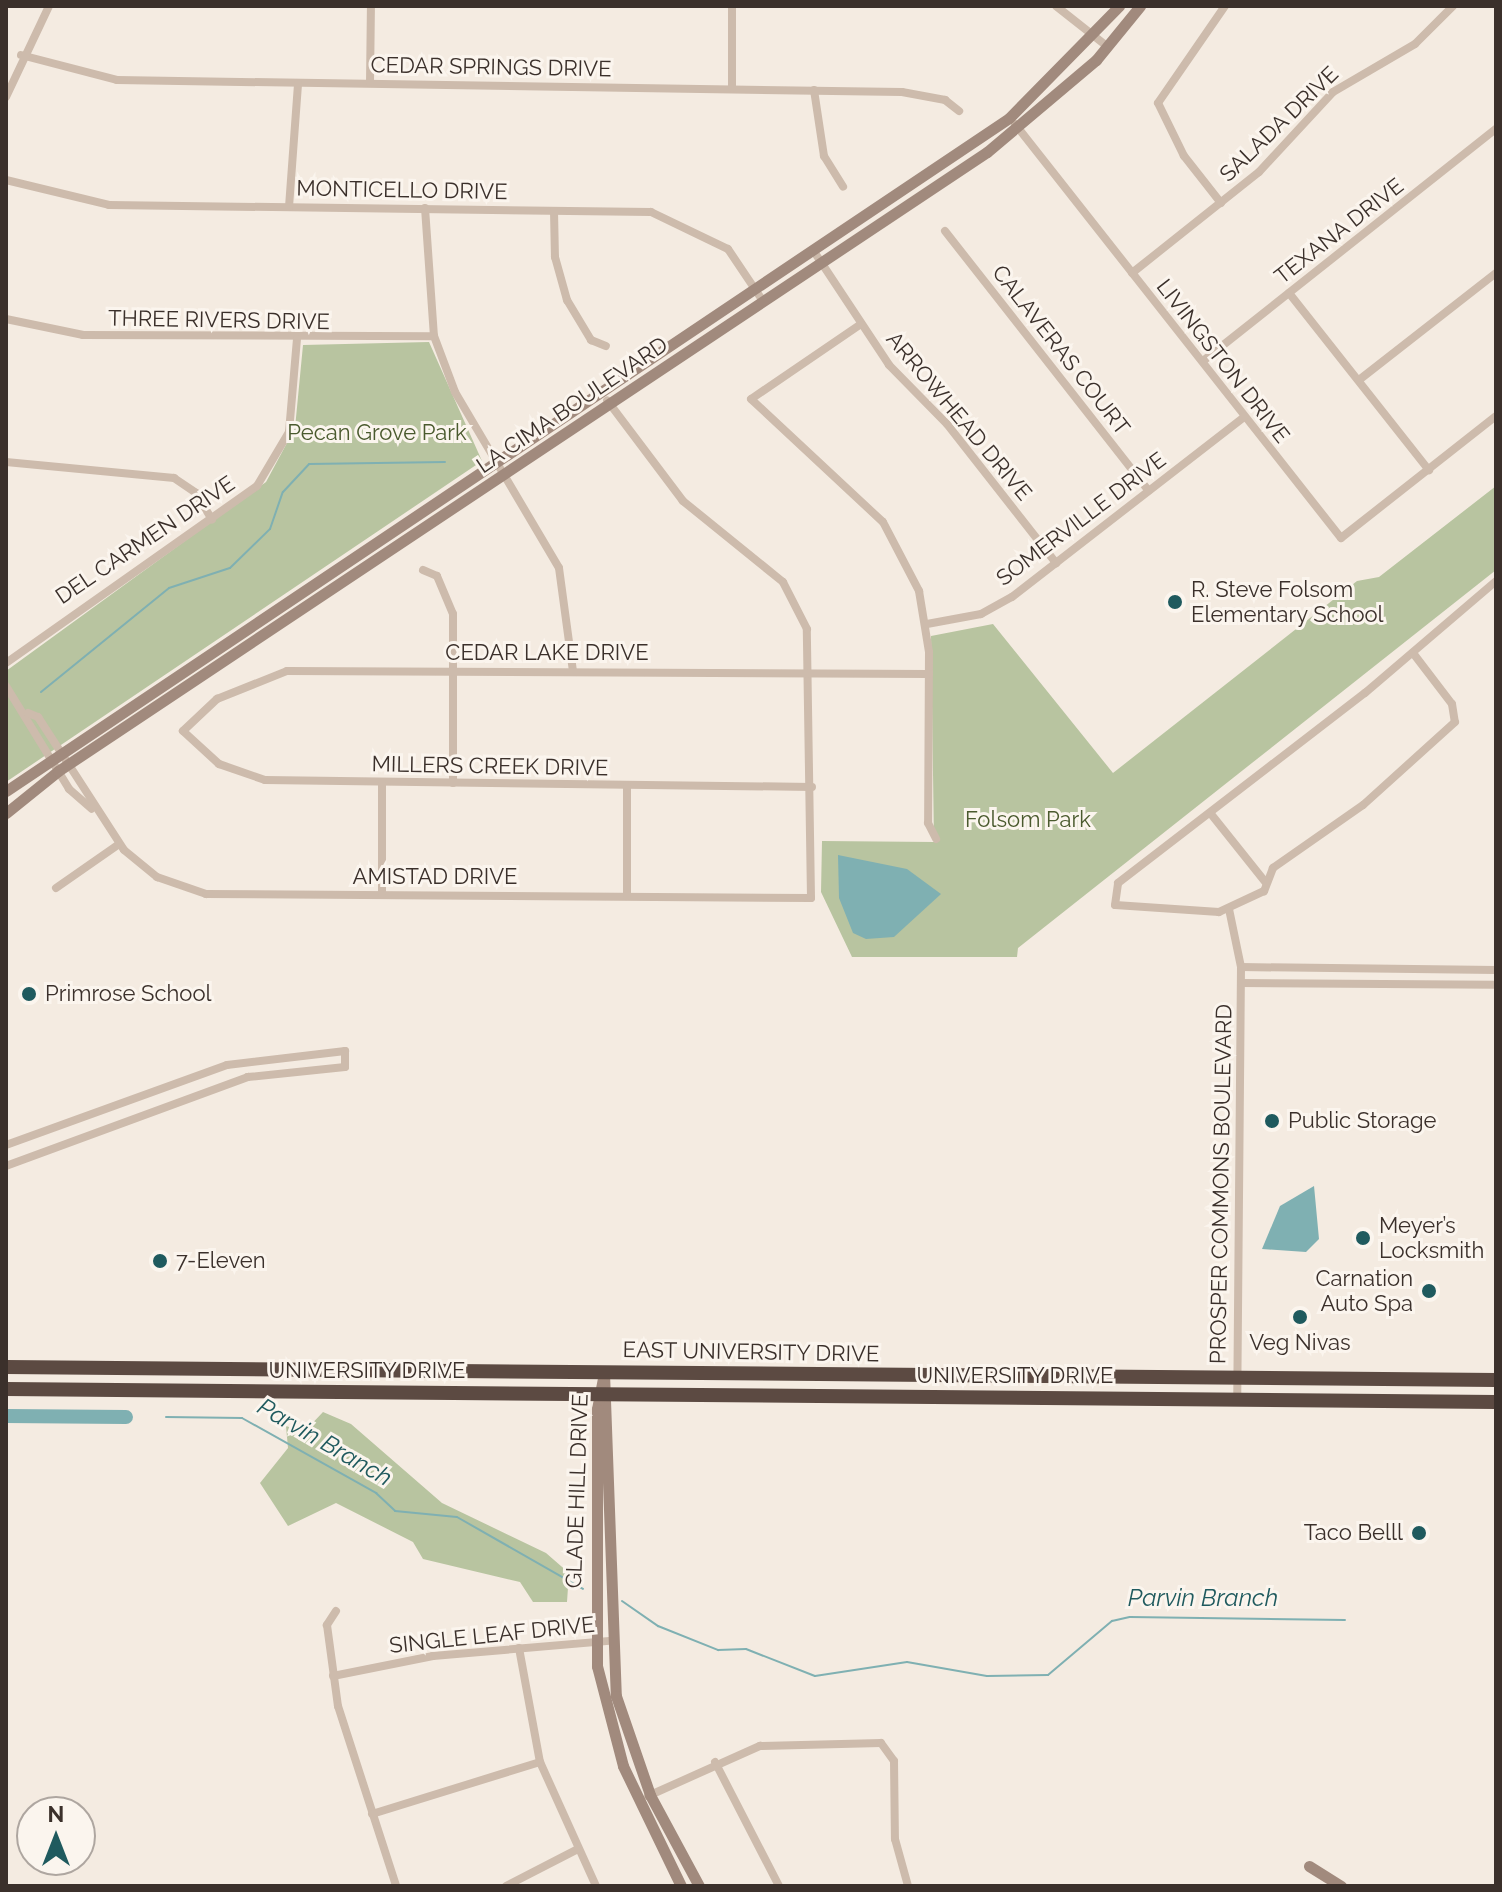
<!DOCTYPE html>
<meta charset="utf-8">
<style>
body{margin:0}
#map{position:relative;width:1502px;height:1892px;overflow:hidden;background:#f4ebe1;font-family:Raleway,sans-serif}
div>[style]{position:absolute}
.green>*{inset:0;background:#b8c4a0}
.water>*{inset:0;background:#7fb0b2}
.stream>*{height:2px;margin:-1px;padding:0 1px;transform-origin:1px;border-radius:1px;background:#7fb0b2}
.river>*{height:14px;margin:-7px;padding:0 7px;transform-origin:7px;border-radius:7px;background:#7fb0b2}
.street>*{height:8px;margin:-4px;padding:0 4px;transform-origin:4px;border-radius:4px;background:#cdbbac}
.secondary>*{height:11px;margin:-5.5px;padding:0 5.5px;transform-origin:5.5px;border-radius:5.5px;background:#a18a7d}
.highway>*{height:14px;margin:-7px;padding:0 7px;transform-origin:7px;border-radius:7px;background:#5c4a42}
.dots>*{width:22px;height:22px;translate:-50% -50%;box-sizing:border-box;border:4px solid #fbf5ee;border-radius:50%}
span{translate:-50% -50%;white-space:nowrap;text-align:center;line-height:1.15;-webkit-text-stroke:6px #fbf5ee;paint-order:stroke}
.street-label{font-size:22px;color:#3b302b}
.park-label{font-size:22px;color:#4a5a2e}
.poi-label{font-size:22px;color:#3b302b}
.left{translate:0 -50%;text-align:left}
.right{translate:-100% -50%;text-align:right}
.water-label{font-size:24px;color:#1f5a5e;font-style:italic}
.frame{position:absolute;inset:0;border:8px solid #3b302b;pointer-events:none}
.north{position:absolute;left:16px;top:1796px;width:80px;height:80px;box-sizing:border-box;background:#fbf5ee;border:2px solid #aea6a0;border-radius:50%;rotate:0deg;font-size:22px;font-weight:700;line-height:32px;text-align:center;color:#3b302b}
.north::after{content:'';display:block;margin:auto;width:28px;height:36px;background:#1f5a5e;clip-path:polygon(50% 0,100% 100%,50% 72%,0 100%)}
</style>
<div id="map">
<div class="green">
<i style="clip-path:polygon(429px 342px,482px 461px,6px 782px,6px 671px,266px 482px,295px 428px,303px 345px)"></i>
<i style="clip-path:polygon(1496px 486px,1496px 570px,1018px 948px,1017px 957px,852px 957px,821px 892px,822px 841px,934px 842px,931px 636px,993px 624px,1113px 773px,1357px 581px,1379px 577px)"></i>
<i style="clip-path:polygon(323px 1412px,351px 1424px,442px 1503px,546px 1553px,569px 1573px,567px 1602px,533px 1602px,520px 1582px,423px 1559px,413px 1542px,336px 1503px,288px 1526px,260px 1483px,288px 1448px,286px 1426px,304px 1432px)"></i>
</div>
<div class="water">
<i style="clip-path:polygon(838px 855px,907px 869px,941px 894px,894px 937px,866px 939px,853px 933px,839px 898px)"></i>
<i style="clip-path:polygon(1314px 1186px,1319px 1239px,1306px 1252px,1262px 1249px,1280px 1206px)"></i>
</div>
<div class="stream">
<i style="left:41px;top:692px;width:165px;rotate:-39.1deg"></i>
<i style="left:169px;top:588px;width:64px;rotate:-18.2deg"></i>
<i style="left:230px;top:568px;width:56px;rotate:-44.3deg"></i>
<i style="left:270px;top:529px;width:39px;rotate:-71deg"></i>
<i style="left:283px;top:492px;width:38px;rotate:-47deg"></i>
<i style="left:309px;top:464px;width:136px;rotate:-0.8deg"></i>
<i style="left:166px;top:1417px;width:76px;rotate:0.8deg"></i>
<i style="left:242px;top:1418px;width:154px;rotate:29.2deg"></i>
<i style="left:376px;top:1493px;width:26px;rotate:43deg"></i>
<i style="left:395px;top:1511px;width:62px;rotate:5.5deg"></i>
<i style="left:457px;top:1517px;width:145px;rotate:29.7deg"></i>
<i style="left:622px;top:1601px;width:44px;rotate:34.8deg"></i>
<i style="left:658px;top:1626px;width:65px;rotate:21.8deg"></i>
<i style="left:718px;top:1650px;width:28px;rotate:-2deg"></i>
<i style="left:746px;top:1649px;width:74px;rotate:21.4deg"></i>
<i style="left:815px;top:1676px;width:93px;rotate:-8.7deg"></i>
<i style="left:907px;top:1662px;width:81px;rotate:9.9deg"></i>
<i style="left:987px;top:1676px;width:61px;rotate:-0.9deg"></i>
<i style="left:1048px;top:1675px;width:84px;rotate:-40.2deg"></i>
<i style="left:1112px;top:1621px;width:18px;rotate:-13deg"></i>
<i style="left:1130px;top:1617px;width:215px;rotate:0.8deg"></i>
</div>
<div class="river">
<i style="left:6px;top:1416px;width:120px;rotate:0.5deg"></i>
</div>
<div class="street">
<i style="left:1056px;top:6px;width:66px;rotate:38.3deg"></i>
<i style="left:21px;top:55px;width:99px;rotate:14.6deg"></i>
<i style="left:117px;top:80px;width:785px;rotate:0.88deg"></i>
<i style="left:902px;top:92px;width:44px;rotate:10.5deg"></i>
<i style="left:945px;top:100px;width:18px;rotate:38deg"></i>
<i style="left:370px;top:83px;width:77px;rotate:-89.3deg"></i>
<i style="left:732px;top:88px;width:82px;rotate:-90deg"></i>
<i style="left:814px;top:90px;width:67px;rotate:81.4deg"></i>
<i style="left:824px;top:156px;width:36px;rotate:58deg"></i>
<i style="left:6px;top:97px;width:101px;rotate:-64.7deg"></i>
<i style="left:1015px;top:124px;width:527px;rotate:51.78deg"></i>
<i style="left:1341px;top:538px;width:197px;rotate:-38.2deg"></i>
<i style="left:6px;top:180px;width:106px;rotate:13.6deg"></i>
<i style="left:109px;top:205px;width:542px;rotate:0.74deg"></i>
<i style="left:651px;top:212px;width:85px;rotate:25.7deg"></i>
<i style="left:728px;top:249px;width:63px;rotate:56.1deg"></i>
<i style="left:1221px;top:203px;width:60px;rotate:-128.2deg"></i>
<i style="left:1184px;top:156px;width:59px;rotate:-116.1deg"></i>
<i style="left:1158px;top:103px;width:118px;rotate:-55.4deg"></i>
<i style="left:289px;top:207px;width:123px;rotate:-85.8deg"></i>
<i style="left:425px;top:208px;width:128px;rotate:86deg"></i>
<i style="left:434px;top:336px;width:60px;rotate:69.4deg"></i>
<i style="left:455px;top:392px;width:204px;rotate:59.4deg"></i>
<i style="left:559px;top:568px;width:104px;rotate:82.3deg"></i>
<i style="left:554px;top:211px;width:46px;rotate:88.8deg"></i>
<i style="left:555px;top:257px;width:45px;rotate:74.4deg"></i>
<i style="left:567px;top:300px;width:47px;rotate:59deg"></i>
<i style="left:591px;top:340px;width:16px;rotate:22deg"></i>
<i style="left:945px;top:231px;width:330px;rotate:51.9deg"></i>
<i style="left:813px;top:250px;width:138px;rotate:56.5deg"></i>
<i style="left:889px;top:365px;width:83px;rotate:45.5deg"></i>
<i style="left:947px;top:424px;width:177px;rotate:51.9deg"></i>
<i style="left:1132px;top:273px;width:162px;rotate:-38.5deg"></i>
<i style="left:1259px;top:172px;width:109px;rotate:-47.2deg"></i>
<i style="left:1333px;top:92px;width:95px;rotate:-30.3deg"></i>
<i style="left:1415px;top:44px;width:54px;rotate:-45deg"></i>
<i style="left:1289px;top:293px;width:226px;rotate:51.7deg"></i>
<i style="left:6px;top:319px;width:79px;rotate:11.7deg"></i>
<i style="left:83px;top:335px;width:351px;rotate:0.2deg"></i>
<i style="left:861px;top:324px;width:133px;rotate:145.7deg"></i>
<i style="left:751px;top:399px;width:180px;rotate:43deg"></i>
<i style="left:883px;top:522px;width:78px;rotate:62.4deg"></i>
<i style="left:919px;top:591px;width:62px;rotate:80.7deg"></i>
<i style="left:929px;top:652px;width:171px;rotate:90.3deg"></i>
<i style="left:928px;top:823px;width:18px;rotate:63deg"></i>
<i style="left:1203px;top:361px;width:374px;rotate:-38.4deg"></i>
<i style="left:1359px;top:380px;width:174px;rotate:-38deg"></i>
<i style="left:6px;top:462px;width:169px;rotate:5.4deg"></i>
<i style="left:174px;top:478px;width:27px;rotate:34deg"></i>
<i style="left:196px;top:493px;width:31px;rotate:59deg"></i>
<i style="left:423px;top:570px;width:15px;rotate:23deg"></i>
<i style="left:437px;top:576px;width:41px;rotate:67.2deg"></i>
<i style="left:453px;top:614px;width:169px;rotate:90deg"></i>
<i style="left:927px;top:624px;width:55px;rotate:-10.5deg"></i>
<i style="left:981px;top:614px;width:35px;rotate:-29deg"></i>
<i style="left:1012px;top:597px;width:294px;rotate:-37.8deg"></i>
<i style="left:1413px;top:653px;width:64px;rotate:52.6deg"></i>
<i style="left:1452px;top:704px;width:18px;rotate:81deg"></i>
<i style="left:1455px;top:722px;width:124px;rotate:137.9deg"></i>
<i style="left:1363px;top:805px;width:110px;rotate:145deg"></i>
<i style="left:1273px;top:868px;width:25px;rotate:111deg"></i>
<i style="left:1264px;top:891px;width:50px;rotate:155deg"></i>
<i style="left:1219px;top:912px;width:104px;rotate:-176.1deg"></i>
<i style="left:1115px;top:905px;width:22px;rotate:-82deg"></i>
<i style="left:1118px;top:883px;width:312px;rotate:-37.6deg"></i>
<i style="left:1365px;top:693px;width:172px;rotate:-40.5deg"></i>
<i style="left:6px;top:663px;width:307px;rotate:-35.2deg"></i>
<i style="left:257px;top:486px;width:63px;rotate:-59.3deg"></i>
<i style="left:289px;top:432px;width:93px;rotate:-85.1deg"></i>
<i style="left:6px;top:686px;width:121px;rotate:58.5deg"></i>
<i style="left:69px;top:789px;width:30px;rotate:41deg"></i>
<i style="left:28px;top:713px;width:11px;rotate:22deg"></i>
<i style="left:38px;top:717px;width:158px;rotate:57.1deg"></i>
<i style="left:124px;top:850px;width:43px;rotate:39.3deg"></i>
<i style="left:157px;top:877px;width:52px;rotate:19.1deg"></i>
<i style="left:206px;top:894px;width:605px;rotate:0.38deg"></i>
<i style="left:811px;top:898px;width:269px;rotate:-90.9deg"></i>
<i style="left:807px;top:629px;width:53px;rotate:-117.1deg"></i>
<i style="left:783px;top:582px;width:129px;rotate:-141deg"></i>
<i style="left:683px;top:501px;width:126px;rotate:-127deg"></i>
<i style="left:812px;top:787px;width:547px;rotate:-179.27deg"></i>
<i style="left:265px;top:780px;width:49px;rotate:-160.8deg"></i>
<i style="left:219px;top:764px;width:49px;rotate:-137.5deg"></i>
<i style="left:183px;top:731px;width:47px;rotate:-43.3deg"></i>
<i style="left:217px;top:699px;width:75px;rotate:-21.8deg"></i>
<i style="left:287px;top:671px;width:642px;rotate:0.27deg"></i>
<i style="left:1211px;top:814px;width:88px;rotate:51.4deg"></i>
<i style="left:56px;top:888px;width:77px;rotate:-34.9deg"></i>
<i style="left:382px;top:894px;width:111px;rotate:-90deg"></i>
<i style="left:627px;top:896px;width:110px;rotate:-90deg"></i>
<i style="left:1229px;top:909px;width:59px;rotate:78.3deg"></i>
<i style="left:1241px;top:967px;width:433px;rotate:90.5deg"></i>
<i style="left:1241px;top:967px;width:255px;rotate:0.7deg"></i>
<i style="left:1241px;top:983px;width:255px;rotate:0.4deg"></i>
<i style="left:6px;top:1145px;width:235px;rotate:-19.9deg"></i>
<i style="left:227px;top:1065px;width:119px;rotate:-6.8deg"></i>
<i style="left:345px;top:1051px;width:16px;rotate:90deg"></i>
<i style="left:345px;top:1067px;width:98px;rotate:174.1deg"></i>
<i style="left:248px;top:1077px;width:258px;rotate:159.8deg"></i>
<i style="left:336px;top:1611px;width:17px;rotate:123deg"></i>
<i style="left:327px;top:1625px;width:82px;rotate:82.3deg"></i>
<i style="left:338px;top:1706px;width:189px;rotate:72.1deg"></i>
<i style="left:519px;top:1648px;width:116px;rotate:79.6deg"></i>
<i style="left:540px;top:1762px;width:136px;rotate:65.7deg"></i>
<i style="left:333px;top:1676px;width:102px;rotate:-11.3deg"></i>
<i style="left:433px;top:1656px;width:177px;rotate:-4.9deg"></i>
<i style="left:715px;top:1762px;width:140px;rotate:62.7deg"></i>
<i style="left:648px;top:1796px;width:123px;rotate:-24.1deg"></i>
<i style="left:760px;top:1746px;width:121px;rotate:-1.4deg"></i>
<i style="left:881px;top:1743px;width:22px;rotate:54deg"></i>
<i style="left:894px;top:1761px;width:78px;rotate:89.3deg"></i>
<i style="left:895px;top:1839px;width:49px;rotate:74.5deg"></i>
<i style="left:372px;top:1814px;width:176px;rotate:-17.2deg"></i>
<i style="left:506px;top:1886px;width:79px;rotate:-27.2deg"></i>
</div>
<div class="secondary">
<i style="left:6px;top:791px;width:1208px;rotate:-33.86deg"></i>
<i style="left:1009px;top:118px;width:157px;rotate:-45.5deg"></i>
<i style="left:6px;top:813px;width:67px;rotate:-38.9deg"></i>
<i style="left:58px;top:771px;width:1116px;rotate:-33.68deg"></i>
<i style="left:987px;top:152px;width:143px;rotate:-40.2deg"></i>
<i style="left:1096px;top:60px;width:70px;rotate:-50.8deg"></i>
<i style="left:604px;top:1373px;width:323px;rotate:87.9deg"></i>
<i style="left:616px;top:1696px;width:105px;rotate:71deg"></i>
<i style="left:650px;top:1795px;width:103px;rotate:61.7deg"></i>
<i style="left:604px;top:1373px;width:37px;rotate:101deg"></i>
<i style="left:597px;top:1409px;width:257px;rotate:90deg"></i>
<i style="left:597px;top:1666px;width:103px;rotate:75.4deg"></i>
<i style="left:623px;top:1766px;width:133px;rotate:64.2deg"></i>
<i style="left:1309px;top:1866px;width:38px;rotate:32deg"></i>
</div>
<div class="highway">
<i style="left:6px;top:1367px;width:1490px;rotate:0.5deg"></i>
<i style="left:6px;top:1389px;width:1490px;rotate:0.5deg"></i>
</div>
<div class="dots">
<i style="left:1175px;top:602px;background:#1f5a5e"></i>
<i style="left:29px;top:994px;background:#1f5a5e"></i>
<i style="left:1272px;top:1121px;background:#1f5a5e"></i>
<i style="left:1363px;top:1238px;background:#1f5a5e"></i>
<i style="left:160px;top:1261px;background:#1f5a5e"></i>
<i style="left:1429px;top:1291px;background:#1f5a5e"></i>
<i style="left:1300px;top:1317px;background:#1f5a5e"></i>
<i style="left:1419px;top:1533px;background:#1f5a5e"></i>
</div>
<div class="street-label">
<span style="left:491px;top:67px;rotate:1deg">CEDAR SPRINGS DRIVE</span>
<span style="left:1279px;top:124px;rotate:-44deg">SALADA DRIVE</span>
<span style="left:402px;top:190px;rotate:1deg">MONTICELLO DRIVE</span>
<span style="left:1339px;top:231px;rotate:-38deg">TEXANA DRIVE</span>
<span style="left:219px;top:320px;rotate:1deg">THREE RIVERS DRIVE</span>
<span style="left:1061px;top:350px;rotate:52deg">CALAVERAS COURT</span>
<span style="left:1223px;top:361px;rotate:52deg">LIVINGSTON DRIVE</span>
<span style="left:572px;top:405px;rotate:-34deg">LA CIMA BOULEVARD</span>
<span style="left:959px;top:416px;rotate:50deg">ARROWHEAD DRIVE</span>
<span style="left:1081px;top:519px;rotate:-37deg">SOMERVILLE DRIVE</span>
<span style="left:145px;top:540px;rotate:-34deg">DEL CARMEN DRIVE</span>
<span style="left:547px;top:653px">CEDAR LAKE DRIVE</span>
<span style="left:490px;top:766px;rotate:1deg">MILLERS CREEK DRIVE</span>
<span style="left:435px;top:877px">AMISTAD DRIVE</span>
<span style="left:1221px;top:1184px;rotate:-89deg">PROSPER COMMONS BOULEVARD</span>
<span style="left:751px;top:1352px;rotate:1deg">EAST UNIVERSITY DRIVE</span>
<span style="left:367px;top:1371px">UNIVERSITY DRIVE</span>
<span style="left:1015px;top:1376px">UNIVERSITY DRIVE</span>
<span style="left:577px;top:1491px;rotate:-88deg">GLADE HILL DRIVE</span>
<span style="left:492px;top:1635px;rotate:-6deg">SINGLE LEAF DRIVE</span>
</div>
<div class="park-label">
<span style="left:377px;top:433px">Pecan Grove Park</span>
<span style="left:1028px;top:820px">Folsom Park</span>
</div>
<div class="poi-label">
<span class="left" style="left:1191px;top:602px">R. Steve Folsom<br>Elementary School</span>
<span class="left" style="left:45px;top:994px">Primrose School</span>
<span class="left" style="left:1288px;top:1121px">Public Storage</span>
<span class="left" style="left:1379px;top:1238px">Meyer’s<br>Locksmith</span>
<span class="left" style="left:176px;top:1261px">7-Eleven</span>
<span class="right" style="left:1413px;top:1291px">Carnation<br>Auto Spa</span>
<span style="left:1300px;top:1343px">Veg Nivas</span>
<span class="right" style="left:1403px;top:1533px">Taco Belll</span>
</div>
<div class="water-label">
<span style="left:325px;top:1442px;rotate:30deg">Parvin Branch</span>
<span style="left:1203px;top:1598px">Parvin Branch</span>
</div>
<div class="frame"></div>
<div class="north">N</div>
</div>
